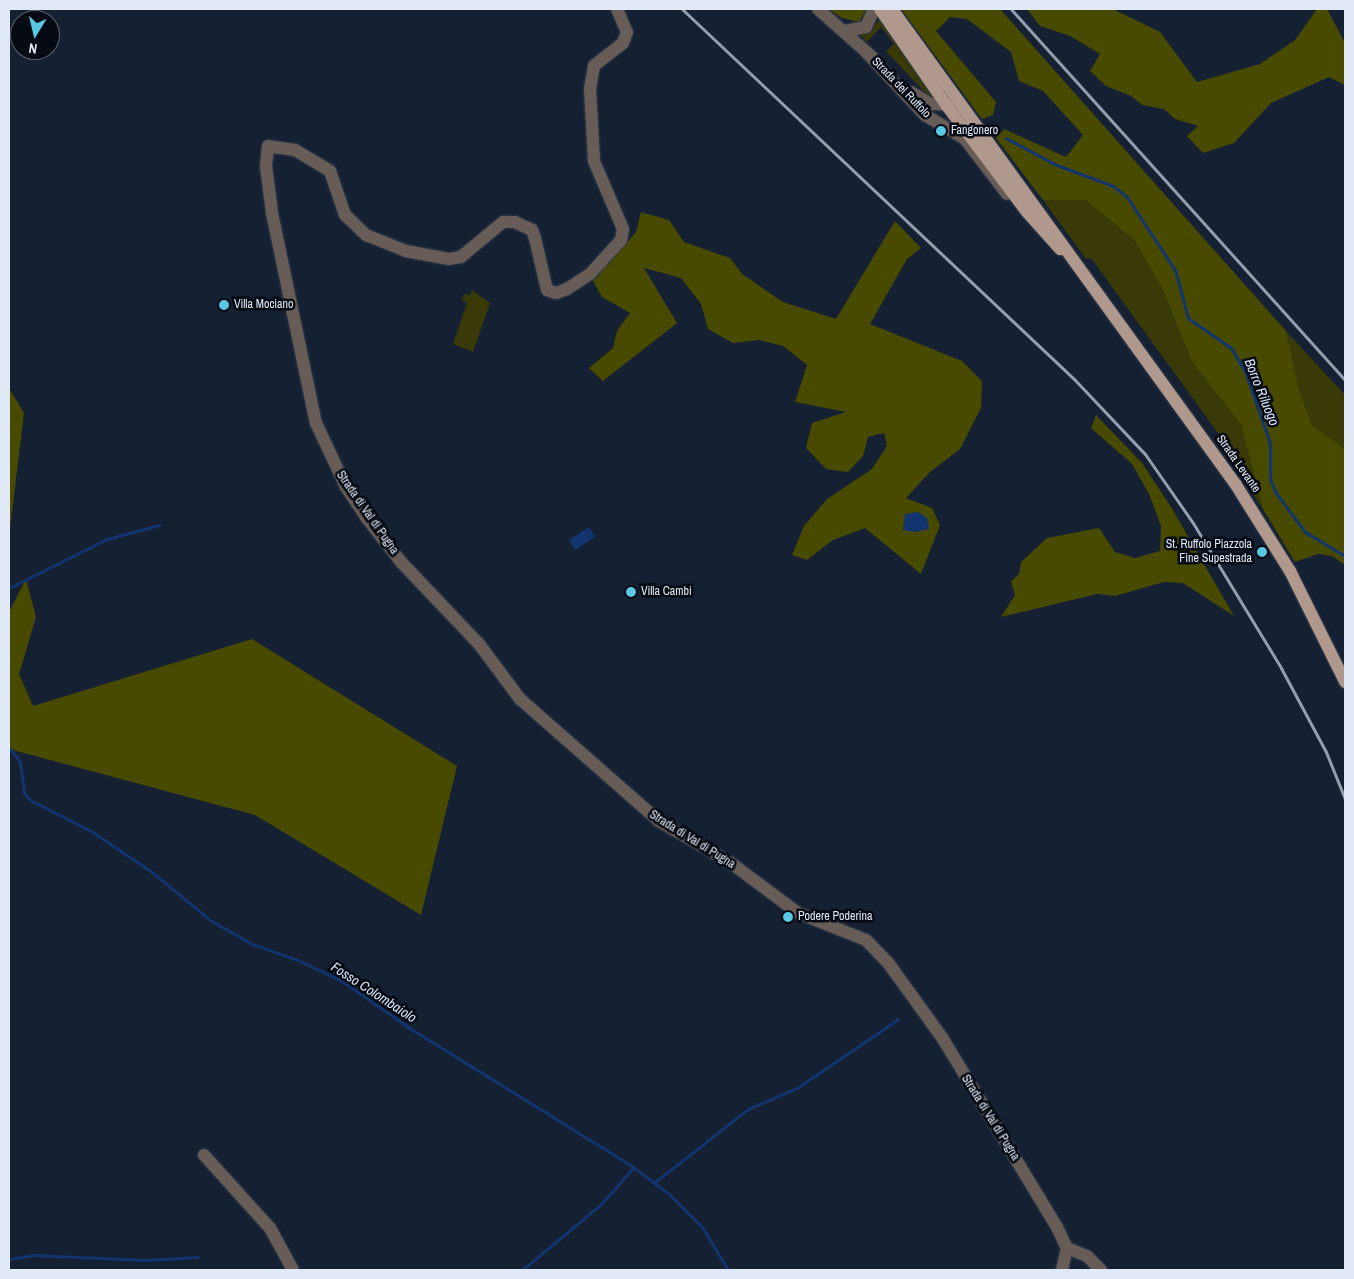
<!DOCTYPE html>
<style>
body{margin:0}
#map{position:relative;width:1354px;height:1279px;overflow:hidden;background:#152133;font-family:"Archivo Narrow",sans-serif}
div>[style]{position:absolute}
.green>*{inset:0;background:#393a08}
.forest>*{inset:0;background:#484a00}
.water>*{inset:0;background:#12346f}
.stream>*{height:3px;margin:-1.5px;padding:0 1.5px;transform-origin:1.5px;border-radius:1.5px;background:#12346f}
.roads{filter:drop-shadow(0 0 1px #313d4e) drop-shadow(0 0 1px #313d4e)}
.minor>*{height:12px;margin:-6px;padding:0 6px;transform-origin:6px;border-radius:6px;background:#685c57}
.major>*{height:12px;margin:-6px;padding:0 6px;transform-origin:6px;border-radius:6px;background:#b0988d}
.rail>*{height:3px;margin:-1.5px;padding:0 1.5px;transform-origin:1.5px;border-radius:1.5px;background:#949ead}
.dots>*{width:14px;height:14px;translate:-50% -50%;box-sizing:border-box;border:2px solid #060a12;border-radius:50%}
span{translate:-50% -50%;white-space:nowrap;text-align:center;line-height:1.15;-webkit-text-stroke:5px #060a12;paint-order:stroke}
.street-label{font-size:12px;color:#e0e9f5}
.poi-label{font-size:12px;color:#e0e9f5}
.left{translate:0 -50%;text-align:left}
.right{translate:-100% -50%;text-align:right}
.water-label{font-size:14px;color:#d9e4f7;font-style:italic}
.frame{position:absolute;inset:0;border:10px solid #e0e9f5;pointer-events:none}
.north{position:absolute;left:10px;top:10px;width:50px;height:50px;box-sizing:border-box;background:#060a12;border:1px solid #5d636d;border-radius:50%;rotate:189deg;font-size:14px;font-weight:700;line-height:20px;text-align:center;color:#e0e9f5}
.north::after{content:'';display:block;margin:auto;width:18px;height:22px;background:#58c8e4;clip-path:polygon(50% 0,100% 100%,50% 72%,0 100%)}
</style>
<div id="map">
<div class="green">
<i style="clip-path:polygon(881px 17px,939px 99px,929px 97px,886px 51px,894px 44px,881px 27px,867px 42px,860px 35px,870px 31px)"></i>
<i style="clip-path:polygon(1043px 200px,1085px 200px,1134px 240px,1162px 288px,1192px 362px,1241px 425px,1263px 509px,1225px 451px,1220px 436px,1091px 258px,1086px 259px)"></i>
<i style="clip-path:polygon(472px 290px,490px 303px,473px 352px,453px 344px,467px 303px,462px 300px,464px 294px,470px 295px)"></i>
<i style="clip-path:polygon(1286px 331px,1345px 395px,1345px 449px,1312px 425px,1299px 389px)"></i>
</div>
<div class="forest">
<i style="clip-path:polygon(828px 9px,867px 9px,859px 22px,842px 18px)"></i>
<i style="clip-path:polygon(901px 9px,1000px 9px,1286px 331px,1299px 389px,1312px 425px,1345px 449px,1345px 565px,1332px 556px,1318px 554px,1295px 562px,1263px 509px,1241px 425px,1192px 362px,1162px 288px,1134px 240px,1085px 200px,1043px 200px,996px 138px,1004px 129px,1066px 157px,1083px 135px,1043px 91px,1019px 81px,1011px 52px,967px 19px,950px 17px,936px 31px,996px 102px,993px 115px,982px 119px)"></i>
<i style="clip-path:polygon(1027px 9px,1113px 9px,1160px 32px,1197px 82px,1260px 64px,1295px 40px,1317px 9px,1327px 9px,1345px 43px,1345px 85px,1329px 77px,1271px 103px,1234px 143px,1203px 153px,1187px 136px,1198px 126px,1175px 119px,1164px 109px,1142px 105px,1131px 96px,1106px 86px,1090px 71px,1100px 54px,1070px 36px,1040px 26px)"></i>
<i style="clip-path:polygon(641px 212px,669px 220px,684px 242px,730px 258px,742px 274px,783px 302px,836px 319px,895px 221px,921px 248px,907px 259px,870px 324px,962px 361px,982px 381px,981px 408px,960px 449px,930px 472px,906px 498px,932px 508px,940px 525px,921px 574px,865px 528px,833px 540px,807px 560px,792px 555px,804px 526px,827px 499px,872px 469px,887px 446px,884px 433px,868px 437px,863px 456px,848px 472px,826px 469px,806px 448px,812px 423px,846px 412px,795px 402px,807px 365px,783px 346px,759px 340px,733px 343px,708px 329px,701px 304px,681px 278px,644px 268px,677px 323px,603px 381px,589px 368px,613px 348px,617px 331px,630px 313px,602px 297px,593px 281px,636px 232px)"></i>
<i style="clip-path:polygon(9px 388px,24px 413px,9px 537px)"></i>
<i style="clip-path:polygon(1096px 415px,1142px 463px,1171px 507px,1234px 616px,1183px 583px,1164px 582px,1115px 596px,1097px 594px,1001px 617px,1015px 595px,1011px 581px,1019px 574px,1021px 562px,1047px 538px,1099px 528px,1115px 552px,1135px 558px,1160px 551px,1161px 526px,1149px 494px,1132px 464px,1091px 428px)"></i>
<i style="clip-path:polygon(26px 579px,36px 617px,19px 674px,33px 706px,252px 639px,457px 766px,421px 915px,255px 815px,9px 749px,9px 612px)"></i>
</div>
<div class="water">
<i style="clip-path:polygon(918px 512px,927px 518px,929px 529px,915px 532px,903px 530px,905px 514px)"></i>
<i style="clip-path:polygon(589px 527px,595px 537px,575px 550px,569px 540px)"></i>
</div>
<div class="stream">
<i style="left:1006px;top:138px;width:55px;rotate:28.4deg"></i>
<i style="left:1054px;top:164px;width:63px;rotate:20.4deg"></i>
<i style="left:1113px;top:186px;width:18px;rotate:38deg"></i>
<i style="left:1127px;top:197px;width:87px;rotate:56.7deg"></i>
<i style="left:1175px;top:270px;width:50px;rotate:74.8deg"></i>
<i style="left:1188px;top:318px;width:52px;rotate:34.9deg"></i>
<i style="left:1231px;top:348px;width:27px;rotate:59deg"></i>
<i style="left:1245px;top:371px;width:76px;rotate:70.9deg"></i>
<i style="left:1270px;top:443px;width:36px;rotate:90deg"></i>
<i style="left:1270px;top:479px;width:15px;rotate:67deg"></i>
<i style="left:1276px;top:493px;width:49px;rotate:53.4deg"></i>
<i style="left:1305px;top:532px;width:47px;rotate:31deg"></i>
<i style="left:9px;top:588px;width:110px;rotate:-26.6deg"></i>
<i style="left:107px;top:539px;width:54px;rotate:-15.1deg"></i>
<i style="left:9px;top:748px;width:17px;rotate:50deg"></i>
<i style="left:20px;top:761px;width:32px;rotate:83deg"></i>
<i style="left:24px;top:793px;width:9px;rotate:49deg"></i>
<i style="left:30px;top:800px;width:68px;rotate:26.9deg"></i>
<i style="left:91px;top:831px;width:73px;rotate:33.9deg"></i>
<i style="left:152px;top:872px;width:75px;rotate:39.6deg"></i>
<i style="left:210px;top:920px;width:48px;rotate:29.7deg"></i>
<i style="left:252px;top:944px;width:49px;rotate:19.2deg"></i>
<i style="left:298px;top:960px;width:49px;rotate:25.5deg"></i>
<i style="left:342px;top:981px;width:84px;rotate:34.8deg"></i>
<i style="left:411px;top:1029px;width:256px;rotate:31.8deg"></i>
<i style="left:629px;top:1164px;width:50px;rotate:36.9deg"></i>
<i style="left:669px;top:1194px;width:47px;rotate:45deg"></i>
<i style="left:702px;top:1227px;width:50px;rotate:58.8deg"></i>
<i style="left:655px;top:1182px;width:118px;rotate:-38.1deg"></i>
<i style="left:748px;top:1109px;width:53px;rotate:-23.2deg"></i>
<i style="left:797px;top:1088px;width:122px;rotate:-34.3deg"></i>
<i style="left:9px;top:1259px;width:24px;rotate:-9deg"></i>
<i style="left:33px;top:1255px;width:112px;rotate:2.6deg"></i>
<i style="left:145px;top:1260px;width:53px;rotate:-3.2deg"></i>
<i style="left:522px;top:1270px;width:104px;rotate:-39.9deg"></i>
<i style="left:602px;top:1203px;width:48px;rotate:-48.4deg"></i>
</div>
<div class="roads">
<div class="minor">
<i style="left:617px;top:9px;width:25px;rotate:67deg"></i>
<i style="left:627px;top:32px;width:12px;rotate:110deg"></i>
<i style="left:623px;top:43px;width:37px;rotate:142deg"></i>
<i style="left:594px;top:66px;width:23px;rotate:100deg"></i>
<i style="left:590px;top:89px;width:72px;rotate:86.8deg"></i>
<i style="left:594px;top:161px;width:74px;rotate:66.9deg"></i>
<i style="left:623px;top:229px;width:11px;rotate:100deg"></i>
<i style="left:621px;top:240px;width:46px;rotate:132.4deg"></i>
<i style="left:590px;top:274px;width:27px;rotate:147deg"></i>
<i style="left:567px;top:289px;width:12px;rotate:160deg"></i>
<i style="left:556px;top:293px;width:9px;rotate:-162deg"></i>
<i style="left:547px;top:290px;width:53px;rotate:-103deg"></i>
<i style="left:535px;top:238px;width:9px;rotate:-111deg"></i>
<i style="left:532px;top:230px;width:19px;rotate:-155deg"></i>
<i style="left:515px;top:222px;width:12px;rotate:180deg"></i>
<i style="left:503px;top:222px;width:55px;rotate:140.2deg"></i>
<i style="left:461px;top:257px;width:12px;rotate:171deg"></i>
<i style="left:449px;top:259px;width:44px;rotate:-169.5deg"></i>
<i style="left:406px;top:251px;width:43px;rotate:-158.2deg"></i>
<i style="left:366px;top:235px;width:29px;rotate:-136deg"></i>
<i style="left:345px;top:215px;width:46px;rotate:-108.8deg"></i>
<i style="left:330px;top:171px;width:41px;rotate:-149deg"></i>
<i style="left:295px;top:150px;width:27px;rotate:-172deg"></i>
<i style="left:268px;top:146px;width:20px;rotate:96deg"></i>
<i style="left:266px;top:166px;width:47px;rotate:82.7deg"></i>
<i style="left:272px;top:213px;width:215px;rotate:78.2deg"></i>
<i style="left:316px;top:423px;width:71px;rotate:64.9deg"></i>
<i style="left:346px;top:487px;width:36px;rotate:56deg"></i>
<i style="left:366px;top:517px;width:58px;rotate:52deg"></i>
<i style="left:402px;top:563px;width:112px;rotate:46.5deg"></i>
<i style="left:479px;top:644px;width:69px;rotate:53.3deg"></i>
<i style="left:520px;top:699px;width:185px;rotate:41.3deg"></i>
<i style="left:659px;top:821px;width:83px;rotate:30.3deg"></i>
<i style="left:731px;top:863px;width:84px;rotate:36.7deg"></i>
<i style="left:798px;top:913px;width:73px;rotate:21.7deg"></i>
<i style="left:866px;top:940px;width:33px;rotate:46deg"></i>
<i style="left:889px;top:964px;width:92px;rotate:54.2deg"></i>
<i style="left:943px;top:1039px;width:220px;rotate:58.8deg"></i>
<i style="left:1057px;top:1227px;width:23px;rotate:65deg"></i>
<i style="left:1067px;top:1248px;width:23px;rotate:103deg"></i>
<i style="left:818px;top:9px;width:72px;rotate:41.6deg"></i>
<i style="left:845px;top:31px;width:21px;rotate:-11deg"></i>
<i style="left:866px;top:27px;width:20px;rotate:-66deg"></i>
<i style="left:866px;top:52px;width:86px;rotate:46.9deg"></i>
<i style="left:925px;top:115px;width:47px;rotate:31deg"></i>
<i style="left:965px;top:139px;width:69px;rotate:52.6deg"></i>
<i style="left:911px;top:92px;width:22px;rotate:32deg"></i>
<i style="left:930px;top:104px;width:25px;rotate:2deg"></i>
<i style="left:204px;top:1155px;width:98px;rotate:47.9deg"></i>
<i style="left:270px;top:1228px;width:48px;rotate:61.3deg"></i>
<i style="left:1067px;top:1248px;width:22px;rotate:22deg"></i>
<i style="left:1087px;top:1256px;width:20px;rotate:45deg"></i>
</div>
<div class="major">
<i style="left:880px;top:9px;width:118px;rotate:55.4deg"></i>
<i style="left:947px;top:106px;width:133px;rotate:53deg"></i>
<i style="left:1027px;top:212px;width:50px;rotate:48.3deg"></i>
<i style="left:892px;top:9px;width:587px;rotate:54.14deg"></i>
<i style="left:1236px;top:485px;width:102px;rotate:57.9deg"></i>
<i style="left:1290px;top:571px;width:124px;rotate:63.6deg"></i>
</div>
</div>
<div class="rail">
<i style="left:682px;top:9px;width:540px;rotate:43.35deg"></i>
<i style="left:1075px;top:380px;width:102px;rotate:46.6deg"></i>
<i style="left:1145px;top:454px;width:84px;rotate:55.2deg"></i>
<i style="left:1193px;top:523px;width:170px;rotate:58.7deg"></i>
<i style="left:1281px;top:668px;width:95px;rotate:61.8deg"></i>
<i style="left:1326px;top:752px;width:51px;rotate:68deg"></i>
<i style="left:1011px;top:9px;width:499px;rotate:48deg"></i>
</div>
<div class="dots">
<i style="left:941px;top:131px;background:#58c8e4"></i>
<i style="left:224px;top:305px;background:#58c8e4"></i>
<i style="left:1262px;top:552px;background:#58c8e4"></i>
<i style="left:631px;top:592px;background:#58c8e4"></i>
<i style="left:788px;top:917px;background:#58c8e4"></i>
</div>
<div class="street-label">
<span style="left:901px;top:88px;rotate:46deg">Strada del Ruffolo</span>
<span style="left:1238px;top:464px;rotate:55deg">Strada Levante</span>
<span style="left:367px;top:513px;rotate:55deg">Strada di Val di Pugna</span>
<span style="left:692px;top:840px;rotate:32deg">Strada di Val di Pugna</span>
<span style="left:990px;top:1118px;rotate:58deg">Strada di Val di Pugna</span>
</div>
<div class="poi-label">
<span class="left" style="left:951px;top:131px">Fangonero</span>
<span class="left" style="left:234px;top:305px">Villa Mociano</span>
<span class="right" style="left:1252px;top:552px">St. Ruffolo Piazzola<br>Fine Supestrada</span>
<span class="left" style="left:641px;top:592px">Villa Cambi</span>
<span class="left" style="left:798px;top:917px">Podere Poderina</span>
</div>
<div class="water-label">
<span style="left:1262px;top:392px;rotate:68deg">Borro Riluogo</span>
<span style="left:374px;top:992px;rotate:33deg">Fosso Colombaiolo</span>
</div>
<div class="frame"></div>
<div class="north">N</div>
</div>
